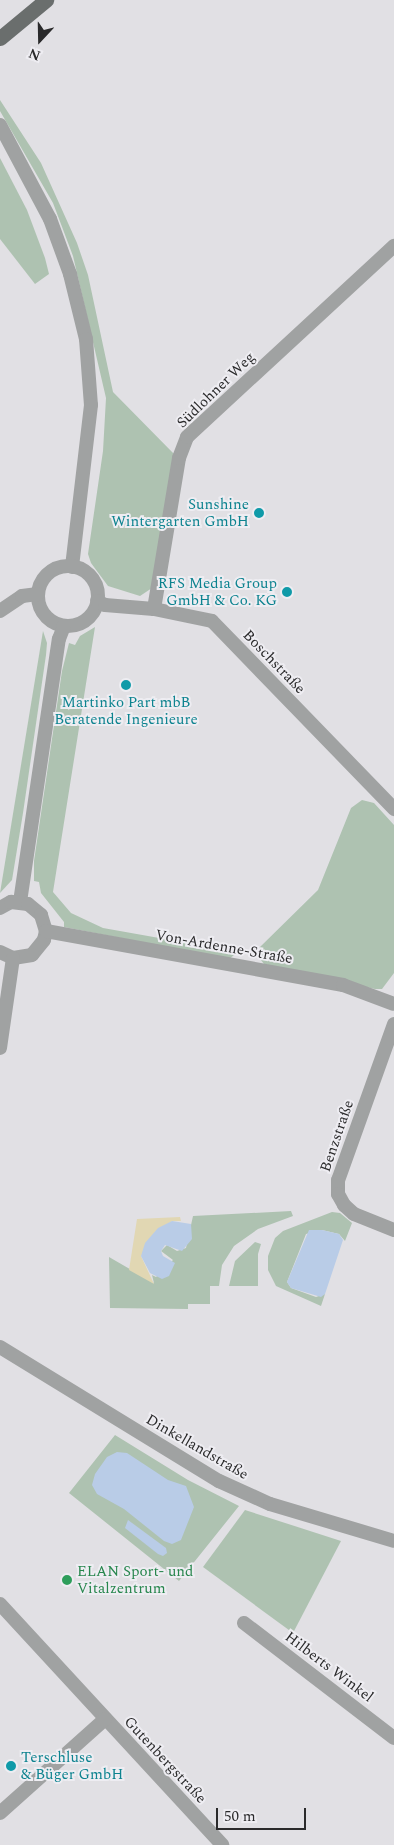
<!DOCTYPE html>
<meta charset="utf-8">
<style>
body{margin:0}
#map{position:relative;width:394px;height:1845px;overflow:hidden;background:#e1e0e4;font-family:Spectral,serif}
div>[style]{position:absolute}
.green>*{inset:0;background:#aec2b1}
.sand>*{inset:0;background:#e1d7b3}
.water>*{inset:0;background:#b9cce7}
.minor>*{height:14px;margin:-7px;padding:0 7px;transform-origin:7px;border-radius:7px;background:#a0a2a2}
.minor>.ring{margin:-7px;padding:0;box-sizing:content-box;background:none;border:14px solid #a0a2a2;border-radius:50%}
.major>*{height:15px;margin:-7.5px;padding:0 7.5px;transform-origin:7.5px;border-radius:7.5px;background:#6a6e6d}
.dots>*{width:14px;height:14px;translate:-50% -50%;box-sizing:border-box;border:2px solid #eeedf2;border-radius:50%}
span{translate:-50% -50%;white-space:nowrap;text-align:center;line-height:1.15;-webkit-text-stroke:4px #eeedf2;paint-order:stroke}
.street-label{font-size:15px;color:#2a2a2b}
.culture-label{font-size:15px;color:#0d838f}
.right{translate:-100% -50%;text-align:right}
.left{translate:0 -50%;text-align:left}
.leisure-label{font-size:15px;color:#27864d}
.north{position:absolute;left:15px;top:15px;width:50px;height:50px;-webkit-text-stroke:4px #eeedf2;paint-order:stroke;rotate:201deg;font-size:14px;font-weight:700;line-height:20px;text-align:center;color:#2a2a2b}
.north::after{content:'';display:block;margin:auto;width:18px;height:22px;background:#2a2a2b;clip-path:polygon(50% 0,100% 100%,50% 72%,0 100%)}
.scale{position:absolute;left:216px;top:1808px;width:90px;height:22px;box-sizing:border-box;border:2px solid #2a2a2b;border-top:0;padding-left:6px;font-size:15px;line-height:18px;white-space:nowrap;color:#2a2a2b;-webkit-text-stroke:4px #eeedf2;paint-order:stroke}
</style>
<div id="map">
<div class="green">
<i style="clip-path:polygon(0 100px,41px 163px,77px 243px,88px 275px,113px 392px,174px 454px,152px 588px,140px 596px,108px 586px,91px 563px,88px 554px,103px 451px,106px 398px,73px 256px,53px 203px,0 111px)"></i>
<i style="clip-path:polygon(0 158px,27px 210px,45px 258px,49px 274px,35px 284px,0 239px)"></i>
<i style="clip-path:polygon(95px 627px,53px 892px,71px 913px,103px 928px,238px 952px,229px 959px,64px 927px,64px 922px,41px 893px,39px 882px,34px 881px,34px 861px,62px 671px,69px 643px,75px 645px,80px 636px)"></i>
<i style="clip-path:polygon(43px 631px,47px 643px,46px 655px,23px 813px,12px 880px,0 893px)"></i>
<i style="clip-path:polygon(362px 800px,374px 803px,394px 825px,394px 973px,382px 989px,375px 989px,264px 964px,258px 956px,260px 947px,318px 890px,351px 808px)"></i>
<i style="clip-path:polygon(291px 1211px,293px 1216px,258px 1229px,234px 1246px,222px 1265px,219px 1286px,210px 1286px,210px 1304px,188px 1304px,188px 1309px,110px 1308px,109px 1257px,154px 1283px,152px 1275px,156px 1277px,173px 1260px,161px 1251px,167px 1245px,177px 1251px,186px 1248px,193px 1216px)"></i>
<i style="clip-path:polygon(332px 1212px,340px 1213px,352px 1223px,345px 1241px,339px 1234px,322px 1230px,306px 1234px,287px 1282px,291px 1288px,316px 1297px,325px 1294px,321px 1306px,276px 1286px,268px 1270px,268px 1256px,275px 1238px,283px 1231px)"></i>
<i style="clip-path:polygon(255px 1242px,261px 1244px,258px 1254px,258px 1286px,229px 1286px,235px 1261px)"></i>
<i style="clip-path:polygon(115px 1435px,188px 1480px,239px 1506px,179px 1581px,69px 1493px)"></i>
<i style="clip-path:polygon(245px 1510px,341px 1541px,293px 1633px,203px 1567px)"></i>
</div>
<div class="sand">
<i style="clip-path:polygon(180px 1217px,181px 1221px,172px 1221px,162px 1228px,141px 1256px,154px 1284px,129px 1270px,137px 1219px)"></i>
</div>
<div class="water">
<i style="clip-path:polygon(172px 1221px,191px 1224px,192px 1239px,182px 1251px,165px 1245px,161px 1251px,163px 1256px,175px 1263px,169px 1276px,162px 1279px,150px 1273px,141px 1256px,145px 1243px,158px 1228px)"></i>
<i style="clip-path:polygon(309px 1230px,322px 1230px,339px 1234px,343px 1240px,325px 1294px,321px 1297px,291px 1288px,287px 1282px)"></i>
<i style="clip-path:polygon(117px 1452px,127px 1453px,168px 1480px,186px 1486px,194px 1507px,181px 1540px,172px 1544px,164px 1541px,124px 1509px,97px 1494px,92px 1485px,95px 1474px,107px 1457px)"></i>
<i style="clip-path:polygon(128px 1520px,166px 1548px,167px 1553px,163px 1556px,158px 1554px,125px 1528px)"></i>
</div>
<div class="minor">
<i style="left:0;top:125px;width:106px;rotate:62deg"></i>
<i style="left:50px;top:219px;width:59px;rotate:70deg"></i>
<i style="left:70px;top:274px;width:67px;rotate:76.2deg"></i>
<i style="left:86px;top:339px;width:66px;rotate:85.7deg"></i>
<i style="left:91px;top:405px;width:163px;rotate:96.7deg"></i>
<i class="ring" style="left:38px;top:566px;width:46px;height:46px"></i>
<i style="left:97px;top:601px;width:9px;rotate:27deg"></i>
<i style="left:105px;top:605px;width:49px;rotate:4.7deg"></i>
<i style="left:154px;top:609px;width:59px;rotate:11.7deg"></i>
<i style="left:212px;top:621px;width:262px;rotate:45.9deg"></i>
<i style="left:154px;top:609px;width:153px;rotate:-80.6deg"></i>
<i style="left:179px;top:458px;width:22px;rotate:-69deg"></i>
<i style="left:187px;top:437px;width:282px;rotate:-42.7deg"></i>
<i style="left:0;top:611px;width:27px;rotate:-34deg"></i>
<i style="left:22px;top:596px;width:16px;rotate:-7deg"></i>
<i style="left:20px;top:902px;width:266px;rotate:-81.6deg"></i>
<i style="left:59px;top:639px;width:14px;rotate:-69deg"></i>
<i style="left:0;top:908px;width:13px;rotate:-29deg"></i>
<i style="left:11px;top:902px;width:17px;rotate:7deg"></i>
<i style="left:28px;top:904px;width:17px;rotate:40deg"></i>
<i style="left:41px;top:915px;width:17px;rotate:73deg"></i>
<i style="left:46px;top:931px;width:9px;rotate:103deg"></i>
<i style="left:44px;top:940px;width:19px;rotate:129deg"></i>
<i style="left:32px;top:955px;width:19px;rotate:171deg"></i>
<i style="left:13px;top:958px;width:14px;rotate:-155deg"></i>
<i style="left:46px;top:931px;width:302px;rotate:10.3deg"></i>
<i style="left:343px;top:985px;width:54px;rotate:20.4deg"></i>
<i style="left:394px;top:1024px;width:166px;rotate:109.7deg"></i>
<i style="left:338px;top:1180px;width:14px;rotate:90deg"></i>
<i style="left:338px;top:1194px;width:13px;rotate:61deg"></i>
<i style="left:344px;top:1205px;width:13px;rotate:42deg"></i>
<i style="left:354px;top:1214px;width:43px;rotate:21.8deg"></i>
<i style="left:0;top:1048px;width:91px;rotate:-81.8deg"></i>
<i style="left:0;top:1347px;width:257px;rotate:31.5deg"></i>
<i style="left:219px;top:1481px;width:56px;rotate:24.3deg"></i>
<i style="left:270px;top:1504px;width:129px;rotate:16.6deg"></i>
<i style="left:0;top:1604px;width:328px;rotate:47.3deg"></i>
<i style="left:244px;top:1623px;width:189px;rotate:37.5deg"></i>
<i style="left:0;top:1813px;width:141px;rotate:-41.8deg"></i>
</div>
<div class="major">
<i style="left:0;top:38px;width:60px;rotate:-39.6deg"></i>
</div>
<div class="dots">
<i style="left:259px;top:513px;background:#0f9aa8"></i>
<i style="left:287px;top:592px;background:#0f9aa8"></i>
<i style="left:126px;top:685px;background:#0f9aa8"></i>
<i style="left:67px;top:1580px;background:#2e9e5b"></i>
<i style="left:11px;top:1766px;background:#0f9aa8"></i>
</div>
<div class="street-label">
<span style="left:216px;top:390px;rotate:-44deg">Südlohner Weg</span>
<span style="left:274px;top:662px;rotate:46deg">Boschstraße</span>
<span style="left:224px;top:947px;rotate:10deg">Von-Ardenne-Straße</span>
<span style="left:337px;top:1136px;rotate:-71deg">Benzstraße</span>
<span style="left:197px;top:1447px;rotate:30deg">Dinkellandstraße</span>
<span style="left:329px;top:1667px;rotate:37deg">Hilberts Winkel</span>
<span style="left:165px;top:1760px;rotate:47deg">Gutenbergstraße</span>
</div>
<div class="culture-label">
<span class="right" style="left:249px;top:513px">Sunshine<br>Wintergarten GmbH</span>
<span class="right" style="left:277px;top:592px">RFS Media Group<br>GmbH &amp; Co. KG</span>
<span style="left:126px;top:711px">Martinko Part mbB<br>Beratende Ingenieure</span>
<span class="left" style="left:21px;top:1766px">Terschluse<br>&amp; Büger GmbH</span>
</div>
<div class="leisure-label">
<span class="left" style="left:77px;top:1580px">ELAN Sport- und<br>Vitalzentrum</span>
</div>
<div class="north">N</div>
<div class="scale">50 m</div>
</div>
